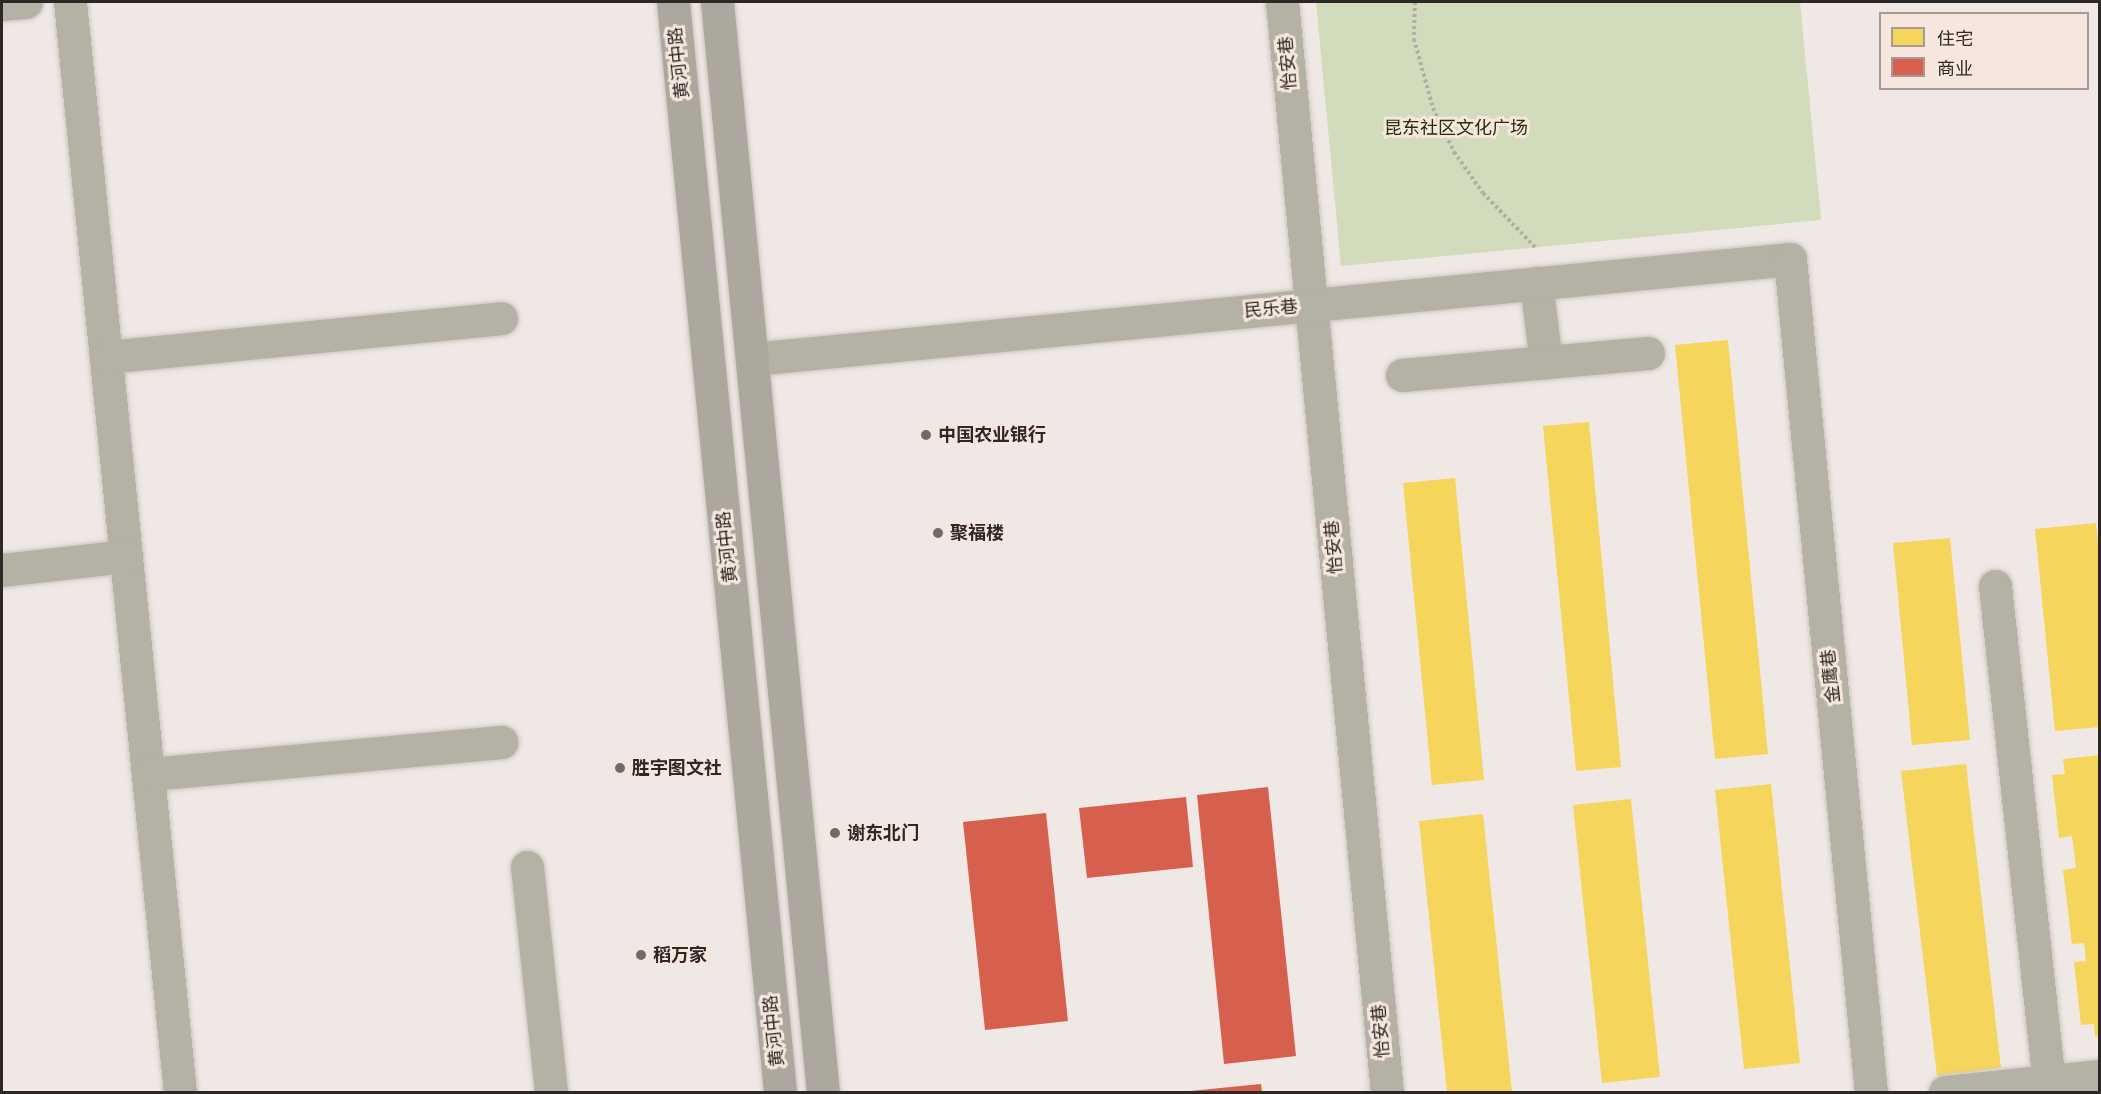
<!DOCTYPE html>
<meta charset="utf-8">
<style>
body{margin:0}
#map{position:relative;width:2101px;height:1094px;overflow:hidden;background:#f0e8e4;font-family:"IBM Plex Sans","Noto Sans SC",sans-serif}
div>[style]{position:absolute}
.green>*{inset:0;background:#d2dbbc}
.homes>*{inset:0;background:#f6d55c}
.shops>*{inset:0;background:#d6604d}
.path>*{height:4px;margin-top:-2px;transform-origin:0;background:repeating-linear-gradient(90deg,#b2aea7 0 3px,transparent 0 6px)}
.roads{filter:drop-shadow(0 0 2px #ccc6c2) drop-shadow(0 0 2px #ccc6c2)}
.minor>*{height:33px;margin:-16.5px;padding:0 16.5px;transform-origin:16.5px;border-radius:16.5px;background:#b4b1a5}
.major>*{height:33px;margin:-16.5px;padding:0 16.5px;transform-origin:16.5px;border-radius:16.5px;background:#aca89d}
.dots>*{width:16px;height:16px;translate:-50% -50%;box-sizing:border-box;border:3px solid #f6e6de;border-radius:50%}
span{translate:-50% -50%;white-space:nowrap;text-align:center;line-height:1.15;-webkit-text-stroke:6px #f6e6de;paint-order:stroke}
.street-label{font-size:18px;color:#2d2825}
.park-label{font-size:18px;color:#233109}
.poi-label{font-size:18px;color:#2d2825;font-weight:700}
.left{translate:0 -50%;text-align:left}
.frame{position:absolute;inset:0;border:3px solid #2d2825;pointer-events:none}
.legend{position:absolute;left:1879px;top:12px;width:210px;height:78px;box-sizing:border-box;background:#f6e6de;border:2px solid #a69a94;margin:0;padding:8px 10px;list-style:none;font-size:18px;color:#2d2825}
.legend li{display:flex;align-items:center;gap:12px;height:30px}
.legend b{width:30px;border:2px solid #a69a94}
</style>
<div id="map">
<div class="green">
<i style="clip-path:polygon(1316px 2px,1800px 2px,1821px 220px,1341px 266px)"></i>
</div>
<div class="homes">
<i style="clip-path:polygon(1728px 340px,1768px 754px,1715px 759px,1675px 345px)"></i>
<i style="clip-path:polygon(1589px 422px,1621px 767px,1576px 771px,1543px 426px)"></i>
<i style="clip-path:polygon(1455px 478px,1484px 780px,1432px 785px,1403px 483px)"></i>
<i style="clip-path:polygon(2096px 523px,2100px 563px,2100px 727px,2055px 731px,2035px 529px)"></i>
<i style="clip-path:polygon(1950px 538px,1970px 740px,1912px 745px,1893px 543px)"></i>
<i style="clip-path:polygon(2100px 755px,2100px 1036px,2095px 1037px,2094px 1024px,2081px 1025px,2074px 962px,2086px 961px,2084px 943px,2072px 944px,2063px 870px,2076px 868px,2072px 836px,2059px 838px,2052px 775px,2065px 774px,2063px 759px)"></i>
<i style="clip-path:polygon(1966px 764px,2001px 1068px,1937px 1076px,1901px 771px)"></i>
<i style="clip-path:polygon(1771px 784px,1800px 1063px,1744px 1069px,1715px 790px)"></i>
<i style="clip-path:polygon(1631px 799px,1660px 1077px,1602px 1083px,1573px 805px)"></i>
<i style="clip-path:polygon(1483px 814px,1512px 1092px,1447px 1092px,1419px 821px)"></i>
</div>
<div class="shops">
<i style="clip-path:polygon(1268px 787px,1296px 1056px,1224px 1064px,1197px 795px)"></i>
<i style="clip-path:polygon(1186px 797px,1193px 867px,1087px 878px,1079px 808px)"></i>
<i style="clip-path:polygon(1046px 813px,1068px 1021px,985px 1030px,963px 822px)"></i>
<i style="clip-path:polygon(1261px 1084px,1262px 1092px,1190px 1092px,1190px 1091px)"></i>
</div>
<div class="path">
<i style="left:1415px;top:2px;width:37px;rotate:92deg"></i>
<i style="left:1414px;top:39px;width:72px;rotate:74.6deg"></i>
<i style="left:1433px;top:108px;width:49px;rotate:64.5deg"></i>
<i style="left:1454px;top:152px;width:50px;rotate:54.7deg"></i>
<i style="left:1483px;top:193px;width:75px;rotate:46.1deg"></i>
</div>
<div class="roads">
<div class="minor">
<i style="left:70px;top:2px;width:1096px;rotate:84.24deg"></i>
<i style="left:1282px;top:2px;width:1095px;rotate:84.5deg"></i>
<i style="left:2px;top:4px;width:24px;rotate:-5deg"></i>
<i style="left:1536px;top:283px;width:80px;rotate:82.8deg"></i>
<i style="left:106px;top:357px;width:397px;rotate:-5.6deg"></i>
<i style="left:752px;top:359px;width:1043px;rotate:-5.5deg"></i>
<i style="left:1790px;top:259px;width:837px;rotate:84.45deg"></i>
<i style="left:1402px;top:375px;width:247px;rotate:-5.1deg"></i>
<i style="left:2px;top:570px;width:125px;rotate:-6.4deg"></i>
<i style="left:1995px;top:586px;width:498px;rotate:83.8deg"></i>
<i style="left:150px;top:774px;width:353px;rotate:-5.2deg"></i>
<i style="left:527px;top:867px;width:226px;rotate:83.9deg"></i>
<i style="left:1945px;top:1092px;width:156px;rotate:-5.9deg"></i>
</div>
<div class="major">
<i style="left:673px;top:2px;width:1095px;rotate:84.39deg"></i>
<i style="left:717px;top:2px;width:1095px;rotate:84.45deg"></i>
</div>
</div>
<div class="dots">
<i style="left:926px;top:435px;background:#716b68"></i>
<i style="left:938px;top:533px;background:#716b68"></i>
<i style="left:620px;top:768px;background:#716b68"></i>
<i style="left:835px;top:833px;background:#716b68"></i>
<i style="left:641px;top:955px;background:#716b68"></i>
</div>
<div class="street-label">
<span style="left:679px;top:63px;rotate:-96deg">黄河中路</span>
<span style="left:1288px;top:63px;rotate:-95deg">怡安巷</span>
<span style="left:1271px;top:309px;rotate:-5deg">民乐巷</span>
<span style="left:727px;top:547px;rotate:-96deg">黄河中路</span>
<span style="left:1334px;top:547px;rotate:-95deg">怡安巷</span>
<span style="left:1831px;top:676px;rotate:-96deg">金鹰巷</span>
<span style="left:774px;top:1031px;rotate:-96deg">黄河中路</span>
<span style="left:1381px;top:1031px;rotate:-95deg">怡安巷</span>
</div>
<div class="park-label">
<span style="left:1456px;top:128px">昆东社区文化广场</span>
</div>
<div class="poi-label">
<span class="left" style="left:938px;top:435px">中国农业银行</span>
<span class="left" style="left:950px;top:533px">聚福楼</span>
<span class="left" style="left:632px;top:768px">胜宇图文社</span>
<span class="left" style="left:847px;top:833px">谢东北门</span>
<span class="left" style="left:653px;top:955px">稻万家</span>
</div>
<div class="frame"></div>
<ul class="legend">
<li><b style="height:16px;background:#f6d55c"></b>住宅</li>
<li><b style="height:16px;background:#d6604d"></b>商业</li>
</ul>
</div>
